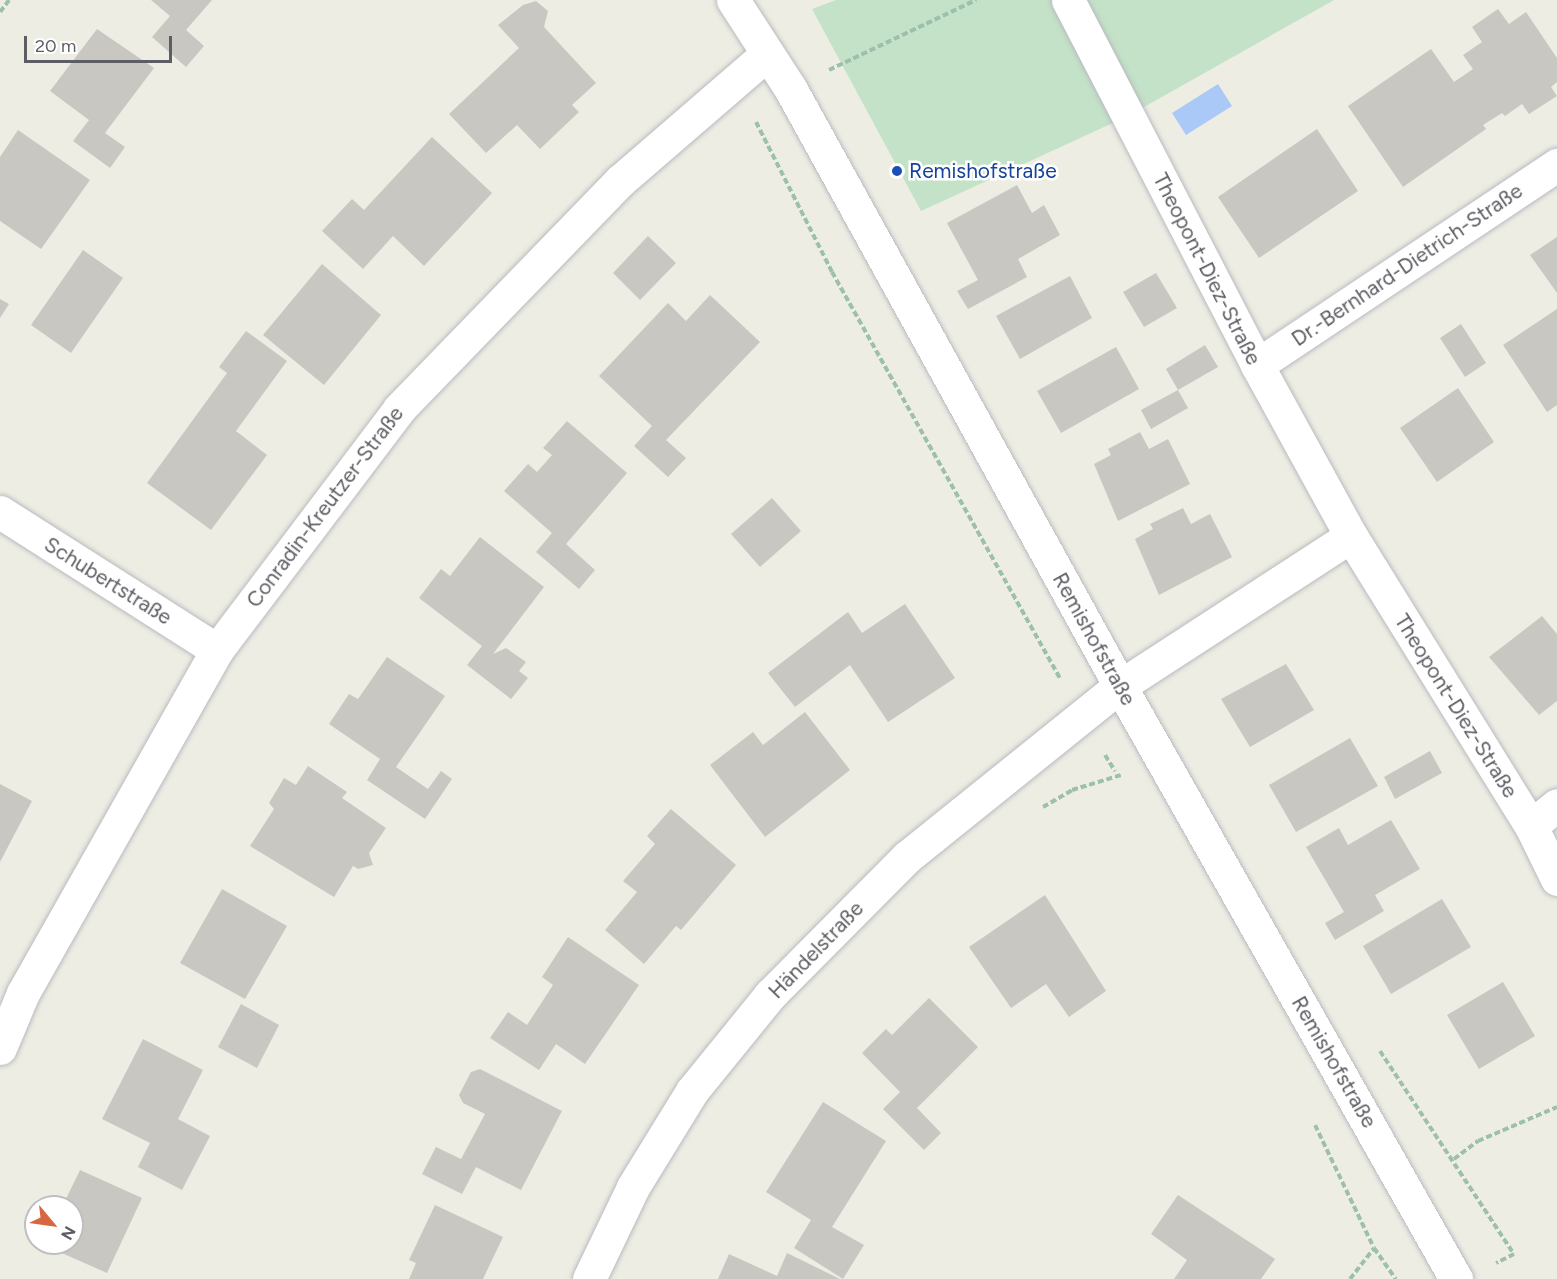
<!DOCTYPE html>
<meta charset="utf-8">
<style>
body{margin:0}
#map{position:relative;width:1557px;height:1279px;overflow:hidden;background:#edede4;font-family:Figtree,sans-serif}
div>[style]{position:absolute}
.green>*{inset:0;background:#c3e2c8}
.water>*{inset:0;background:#abc9f6}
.building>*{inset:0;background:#c9c7c1}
.path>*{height:4px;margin-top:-2px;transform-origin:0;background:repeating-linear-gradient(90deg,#9cc0ac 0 6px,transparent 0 9px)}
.roads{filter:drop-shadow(0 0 2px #b9babf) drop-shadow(0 0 2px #b9babf)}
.minor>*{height:33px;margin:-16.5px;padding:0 16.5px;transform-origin:16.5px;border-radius:16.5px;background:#fff}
.dots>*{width:16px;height:16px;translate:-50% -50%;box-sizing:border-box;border:3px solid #fff;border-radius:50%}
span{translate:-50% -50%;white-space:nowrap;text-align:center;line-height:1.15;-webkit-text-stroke:5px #fff;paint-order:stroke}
.transit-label{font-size:21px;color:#164399}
.left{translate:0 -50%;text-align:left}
.street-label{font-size:21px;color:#5c5e63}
.north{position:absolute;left:24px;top:1195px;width:60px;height:60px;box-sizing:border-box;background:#fff;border:2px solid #bebfc1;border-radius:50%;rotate:119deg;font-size:16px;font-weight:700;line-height:24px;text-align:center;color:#5c5e63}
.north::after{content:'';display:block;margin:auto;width:21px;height:27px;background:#d86640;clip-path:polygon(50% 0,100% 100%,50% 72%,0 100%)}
.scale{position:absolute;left:24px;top:36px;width:148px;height:27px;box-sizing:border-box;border:3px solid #5c5e63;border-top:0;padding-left:8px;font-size:18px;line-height:21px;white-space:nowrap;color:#5c5e63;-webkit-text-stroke:4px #fff;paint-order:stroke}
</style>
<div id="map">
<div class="green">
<i style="clip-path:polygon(836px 0,1334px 0,1128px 116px,921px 211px,812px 9px)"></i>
</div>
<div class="water">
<i style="clip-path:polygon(1218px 84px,1232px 106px,1186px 135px,1172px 113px)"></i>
</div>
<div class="building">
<i style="clip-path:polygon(151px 0,212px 0,186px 30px,204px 46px,186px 67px,152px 37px,170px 16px)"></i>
<i style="clip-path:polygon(536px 1px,548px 11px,544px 27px,596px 83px,572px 105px,579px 112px,540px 149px,517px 125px,486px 153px,449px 114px,519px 48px,498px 25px,523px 5px)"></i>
<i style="clip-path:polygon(1498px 9px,1509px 24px,1526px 12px,1557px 58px,1557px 82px,1551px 87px,1557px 96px,1529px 114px,1522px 104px,1505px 116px,1502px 113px,1483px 125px,1486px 129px,1403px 187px,1348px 106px,1431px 49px,1454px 82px,1473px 69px,1463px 55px,1482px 42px,1472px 27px)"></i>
<i style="clip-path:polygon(97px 29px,154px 68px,105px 133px,125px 147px,110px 168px,73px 141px,89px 120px,50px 91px)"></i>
<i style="clip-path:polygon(1317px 129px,1358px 191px,1259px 258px,1218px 197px)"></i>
<i style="clip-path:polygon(18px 130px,90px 180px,41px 249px,0 221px,0 157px)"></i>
<i style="clip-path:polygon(432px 137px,492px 193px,424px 266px,393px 236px,363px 269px,322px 231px,352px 199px,364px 210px)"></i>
<i style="clip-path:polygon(1017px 185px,1032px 213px,1044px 205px,1060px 235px,1018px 259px,1027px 277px,968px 309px,957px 291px,978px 280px,947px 223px)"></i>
<i style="clip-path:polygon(648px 236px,676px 263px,640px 300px,613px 273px)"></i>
<i style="clip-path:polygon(1557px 237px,1557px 293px,1530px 255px)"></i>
<i style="clip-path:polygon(83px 250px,123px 278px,71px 353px,31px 325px)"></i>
<i style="clip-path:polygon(322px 264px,381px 315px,324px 385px,263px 335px)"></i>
<i style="clip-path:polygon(1156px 273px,1177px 308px,1144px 327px,1123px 292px)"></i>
<i style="clip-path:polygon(1070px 276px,1092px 318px,1020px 359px,996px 316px)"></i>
<i style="clip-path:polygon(710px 295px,760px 342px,666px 440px,686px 458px,668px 477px,634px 446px,652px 426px,599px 376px,668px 303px,686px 321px)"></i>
<i style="clip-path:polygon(0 299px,9px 304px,0 318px)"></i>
<i style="clip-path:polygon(1557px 309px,1557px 405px,1547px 412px,1503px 345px)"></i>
<i style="clip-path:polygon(1461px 324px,1486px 363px,1465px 377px,1440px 338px)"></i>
<i style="clip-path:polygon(246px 331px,287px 361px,236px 431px,267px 455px,211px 530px,147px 483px,227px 373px,219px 367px)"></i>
<i style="clip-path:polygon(1205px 345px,1218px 367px,1178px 390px,1188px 408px,1151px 429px,1141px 410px,1178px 390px,1166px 369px)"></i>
<i style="clip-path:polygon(1116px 347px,1139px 389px,1061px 433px,1037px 391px)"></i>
<i style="clip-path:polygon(1458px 388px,1494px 442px,1437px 482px,1400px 428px)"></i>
<i style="clip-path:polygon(567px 421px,627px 473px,566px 544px,595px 570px,579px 589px,536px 552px,552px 533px,504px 491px,528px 464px,537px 472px,552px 455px,543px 448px)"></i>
<i style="clip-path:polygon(1140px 432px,1149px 449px,1168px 439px,1190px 484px,1118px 521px,1094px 464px,1111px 455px,1108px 449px)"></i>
<i style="clip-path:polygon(772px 498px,801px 531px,760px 567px,731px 534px)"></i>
<i style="clip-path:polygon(1183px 508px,1191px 524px,1210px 514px,1232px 557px,1159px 595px,1135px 539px,1153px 529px,1150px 524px)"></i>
<i style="clip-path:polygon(480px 537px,544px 587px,493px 654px,506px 648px,526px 662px,519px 671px,528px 678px,511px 699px,467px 665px,482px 646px,419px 598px,441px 569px,450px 576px)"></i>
<i style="clip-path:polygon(905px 604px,955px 678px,888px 722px,850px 665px,795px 707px,768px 673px,848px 612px,862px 633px)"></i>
<i style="clip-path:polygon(1542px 616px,1557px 634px,1557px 701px,1539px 715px,1489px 657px)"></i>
<i style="clip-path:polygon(387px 657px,445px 696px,396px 767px,428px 789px,441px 771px,452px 779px,425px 819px,367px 780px,380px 759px,329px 724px,349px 694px,358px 699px)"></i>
<i style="clip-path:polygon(1286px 664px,1314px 710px,1250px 747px,1221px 699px)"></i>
<i style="clip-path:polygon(805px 712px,850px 770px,765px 837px,710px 765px,753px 732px,763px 745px)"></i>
<i style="clip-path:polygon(1350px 738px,1378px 786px,1296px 832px,1269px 785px)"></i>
<i style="clip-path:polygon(1430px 751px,1442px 773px,1395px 799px,1384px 777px)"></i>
<i style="clip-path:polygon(308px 766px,347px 792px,342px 798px,386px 828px,369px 853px,373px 865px,358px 869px,353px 866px,334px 897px,250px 846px,274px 809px,269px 803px,284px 778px,296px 785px)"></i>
<i style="clip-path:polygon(0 784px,32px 801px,0 862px)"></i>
<i style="clip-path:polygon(671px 809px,736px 865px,681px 930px,676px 926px,644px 964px,605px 930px,637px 892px,623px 881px,655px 844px,647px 836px)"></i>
<i style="clip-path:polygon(1391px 820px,1420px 869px,1375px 895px,1384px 911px,1335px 940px,1325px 923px,1344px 912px,1306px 847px,1339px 828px,1348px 845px)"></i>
<i style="clip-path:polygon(222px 889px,287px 926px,245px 999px,180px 963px)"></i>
<i style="clip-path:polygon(1045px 895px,1106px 991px,1069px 1017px,1046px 984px,1011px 1008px,969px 947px)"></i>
<i style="clip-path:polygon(1442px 899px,1471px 947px,1391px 994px,1363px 946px)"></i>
<i style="clip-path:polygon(568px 937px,639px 985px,585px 1064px,556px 1044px,539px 1070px,490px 1038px,508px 1012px,527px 1025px,553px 985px,542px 977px)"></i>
<i style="clip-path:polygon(1503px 982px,1535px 1036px,1479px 1069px,1447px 1015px)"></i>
<i style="clip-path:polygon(929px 998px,978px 1047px,917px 1108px,941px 1133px,924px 1150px,883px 1109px,900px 1092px,862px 1053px,886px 1029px,892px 1035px)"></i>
<i style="clip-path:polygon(241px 1004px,279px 1025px,257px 1068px,218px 1047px)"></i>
<i style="clip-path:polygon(143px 1039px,203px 1070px,178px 1119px,210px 1136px,182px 1190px,138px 1167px,150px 1143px,102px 1119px)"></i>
<i style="clip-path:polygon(480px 1069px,562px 1111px,521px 1190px,476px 1167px,462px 1194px,422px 1174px,436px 1147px,461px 1159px,485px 1114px,463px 1103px,459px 1095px,471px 1072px)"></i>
<i style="clip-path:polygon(823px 1102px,886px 1141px,832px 1227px,864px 1245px,843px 1279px,794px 1248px,811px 1220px,766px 1192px)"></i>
<i style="clip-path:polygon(80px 1170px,142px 1198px,107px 1273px,55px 1250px,58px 1243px,72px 1243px,72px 1207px,62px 1207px)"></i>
<i style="clip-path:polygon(1178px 1195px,1275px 1259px,1261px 1279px,1174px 1279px,1187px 1260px,1151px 1234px)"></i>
<i style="clip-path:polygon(435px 1205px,503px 1237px,483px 1279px,409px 1279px,416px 1263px,409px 1260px)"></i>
<i style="clip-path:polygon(787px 1253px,840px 1279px,718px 1279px,729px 1254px,777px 1276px)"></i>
</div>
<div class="path">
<i style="left:0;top:12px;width:15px;rotate:-53deg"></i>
<i style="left:829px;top:70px;width:163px;rotate:-25.5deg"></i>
<i style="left:756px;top:122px;width:168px;rotate:63.1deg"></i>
<i style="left:832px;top:272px;width:467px;rotate:60.7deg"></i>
<i style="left:1105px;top:755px;width:19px;rotate:58deg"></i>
<i style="left:1043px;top:807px;width:34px;rotate:-30deg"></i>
<i style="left:1072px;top:790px;width:51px;rotate:-17deg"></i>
<i style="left:1380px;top:1051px;width:243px;rotate:56.6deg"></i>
<i style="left:1514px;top:1254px;width:20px;rotate:153deg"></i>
<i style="left:1315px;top:1125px;width:136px;rotate:64.4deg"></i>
<i style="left:1454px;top:1159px;width:30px;rotate:-37deg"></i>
<i style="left:1478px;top:1141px;width:86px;rotate:-23.3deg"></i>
<i style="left:1350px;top:1279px;width:39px;rotate:-52deg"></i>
<i style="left:1374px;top:1248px;width:38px;rotate:55deg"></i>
</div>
<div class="roads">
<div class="minor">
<i style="left:733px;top:0;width:105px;rotate:57.1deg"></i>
<i style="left:790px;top:88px;width:683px;rotate:61.11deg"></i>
<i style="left:1120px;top:686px;width:682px;rotate:60.46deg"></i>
<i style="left:1068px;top:0;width:411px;rotate:62.6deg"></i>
<i style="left:1257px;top:365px;width:195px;rotate:61.2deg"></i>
<i style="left:1351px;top:536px;width:341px;rotate:58.2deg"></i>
<i style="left:1531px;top:826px;width:59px;rotate:63.9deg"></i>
<i style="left:1257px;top:365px;width:361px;rotate:-33.7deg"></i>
<i style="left:0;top:512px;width:257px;rotate:32.5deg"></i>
<i style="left:1531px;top:826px;width:33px;rotate:-39deg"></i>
<i style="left:0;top:1048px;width:60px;rotate:-67.3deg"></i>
<i style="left:23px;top:993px;width:394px;rotate:-60.5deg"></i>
<i style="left:217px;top:650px;width:302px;rotate:-52.9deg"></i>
<i style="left:399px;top:409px;width:318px;rotate:-45.9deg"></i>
<i style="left:620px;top:181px;width:193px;rotate:-40.8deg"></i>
<i style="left:589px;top:1279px;width:102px;rotate:-64.4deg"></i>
<i style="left:633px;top:1187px;width:113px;rotate:-58.4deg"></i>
<i style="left:692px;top:1091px;width:124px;rotate:-50.9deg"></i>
<i style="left:770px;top:995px;width:194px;rotate:-45.2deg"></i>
<i style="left:907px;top:857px;width:273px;rotate:-38.8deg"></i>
<i style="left:1120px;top:686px;width:275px;rotate:-33deg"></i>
</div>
</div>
<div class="dots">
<i style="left:897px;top:171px;background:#1a4fb4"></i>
</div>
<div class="transit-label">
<span class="left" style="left:909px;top:171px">Remishofstraße</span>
</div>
<div class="street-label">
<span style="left:1407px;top:265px;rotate:-34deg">Dr.-Bernhard-Dietrich-Straße</span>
<span style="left:1207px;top:269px;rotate:63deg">Theopont-Diez-Straße</span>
<span style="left:325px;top:507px;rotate:-53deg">Conradin-Kreutzer-Straße</span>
<span style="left:108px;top:581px;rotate:32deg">Schubertstraße</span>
<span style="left:1094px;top:639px;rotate:61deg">Remishofstraße</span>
<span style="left:1456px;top:706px;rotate:58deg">Theopont-Diez-Straße</span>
<span style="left:816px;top:950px;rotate:-46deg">Händelstraße</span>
<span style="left:1334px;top:1062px;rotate:60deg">Remishofstraße</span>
</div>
<div class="north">N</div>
<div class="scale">20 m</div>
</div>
